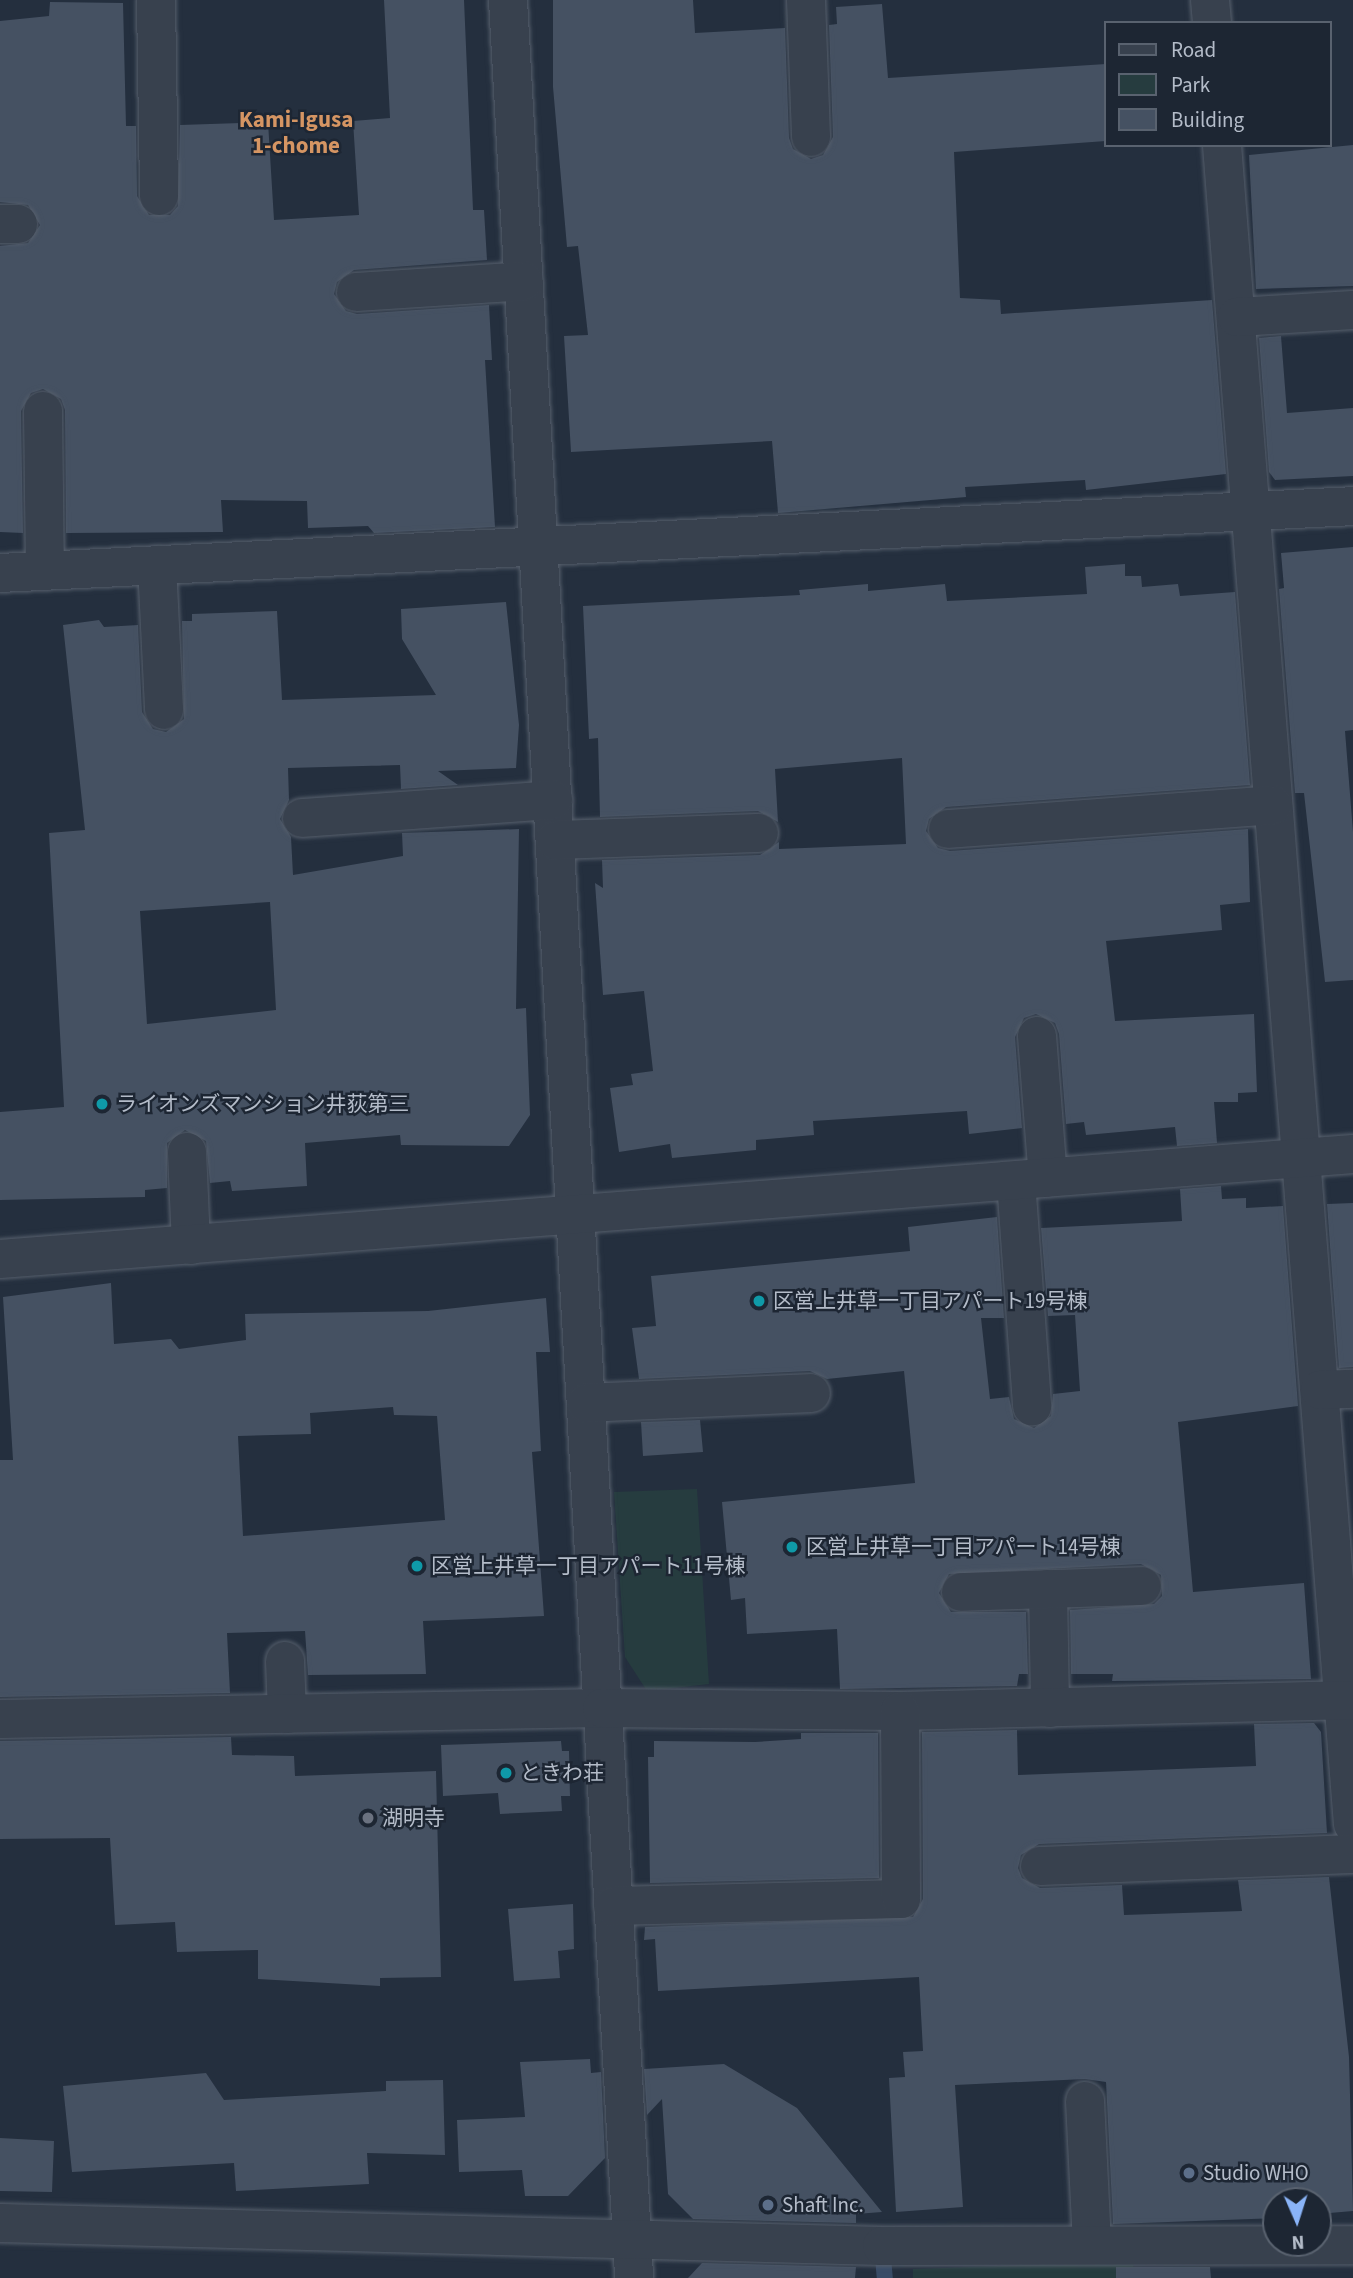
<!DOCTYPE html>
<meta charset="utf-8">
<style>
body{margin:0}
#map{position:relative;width:1353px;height:2278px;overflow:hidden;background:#242f3e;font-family:"Source Sans 3","Noto Sans JP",sans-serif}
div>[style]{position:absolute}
.green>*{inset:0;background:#263c3f}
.stream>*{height:16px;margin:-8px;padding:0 8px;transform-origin:8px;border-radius:8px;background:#394c67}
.building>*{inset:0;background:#455162}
.roads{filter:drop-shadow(0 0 2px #565f6c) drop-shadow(0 0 2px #565f6c)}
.minor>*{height:38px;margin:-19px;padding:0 19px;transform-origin:19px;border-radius:19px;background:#38414e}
.dots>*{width:19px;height:19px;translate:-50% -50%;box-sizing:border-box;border:4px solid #1d2633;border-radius:50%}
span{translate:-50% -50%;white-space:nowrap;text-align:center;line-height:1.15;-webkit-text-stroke:5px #1d2633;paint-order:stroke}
.poi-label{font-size:21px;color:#b4bcc9}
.left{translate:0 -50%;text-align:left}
.neighbourhood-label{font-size:23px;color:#d59563;font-weight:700}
.legend{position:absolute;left:1104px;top:21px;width:228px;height:126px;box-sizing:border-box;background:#1d2633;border:2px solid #59626f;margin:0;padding:9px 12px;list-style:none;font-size:21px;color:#b4bcc9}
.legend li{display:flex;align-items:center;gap:14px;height:35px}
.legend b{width:35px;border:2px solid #59626f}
.north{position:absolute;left:1262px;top:2187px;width:70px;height:70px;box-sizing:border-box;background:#1d2633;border:2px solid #59626f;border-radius:50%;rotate:177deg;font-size:19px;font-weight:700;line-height:28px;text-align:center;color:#b4bcc9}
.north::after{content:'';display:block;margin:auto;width:24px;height:32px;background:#8ab4f8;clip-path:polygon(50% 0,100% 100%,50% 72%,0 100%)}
</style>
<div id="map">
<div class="green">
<i style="clip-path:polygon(697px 1489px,709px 1684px,647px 1691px,625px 1657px,614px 1492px)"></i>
<i style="clip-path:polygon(1133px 2261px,1134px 2278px,913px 2278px,913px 2269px)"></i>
</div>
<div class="stream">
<i style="left:882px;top:2246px;width:32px;rotate:85deg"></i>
</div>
<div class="building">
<i style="clip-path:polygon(384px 0,464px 0,473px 210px,484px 210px,487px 260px,354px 270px,337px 282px,334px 294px,346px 311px,357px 314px,489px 305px,492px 360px,485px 360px,495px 527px,374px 533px,368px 526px,308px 528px,307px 501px,221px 500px,223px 532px,66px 533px,65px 410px,61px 399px,43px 389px,31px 393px,21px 411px,23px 533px,0 532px,0 246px,28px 243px,40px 225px,28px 205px,0 202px,0 21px,49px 16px,50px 2px,123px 3px,126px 126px,136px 126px,137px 196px,149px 215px,170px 215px,178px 206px,180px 125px,268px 122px,274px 220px,359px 215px,353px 121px,390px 118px)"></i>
<i style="clip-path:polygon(553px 0,693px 0,695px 33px,785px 28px,789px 138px,793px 149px,811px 159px,823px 155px,833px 137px,829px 25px,837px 24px,836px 7px,882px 4px,888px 78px,1106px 64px,1106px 141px,954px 152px,960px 298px,1000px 300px,1001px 314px,1212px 300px,1226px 474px,1086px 490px,1085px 480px,965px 487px,966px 497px,778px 513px,772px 441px,571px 452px,564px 336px,588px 335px,578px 246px,567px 247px,553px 87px)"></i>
<i style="clip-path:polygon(1353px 145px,1353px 286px,1256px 289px,1249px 155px)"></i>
<i style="clip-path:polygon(1281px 336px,1287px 413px,1353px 408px,1353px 476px,1275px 480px,1269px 472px,1259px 338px)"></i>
<i style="clip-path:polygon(1353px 547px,1353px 730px,1345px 731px,1353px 832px,1353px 980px,1325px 982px,1304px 793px,1295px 793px,1279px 589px,1284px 588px,1281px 553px)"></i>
<i style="clip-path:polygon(1125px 564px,1125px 576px,1141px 576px,1142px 587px,1178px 584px,1180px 596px,1235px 592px,1250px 785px,946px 807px,929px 819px,926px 831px,938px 848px,950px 851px,1248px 829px,1250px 902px,1220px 905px,1222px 930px,1106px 941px,1115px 1021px,1254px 1014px,1257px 1092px,1238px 1093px,1238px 1102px,1214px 1102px,1217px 1143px,1177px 1146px,1175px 1127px,1086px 1135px,1084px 1122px,1066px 1124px,1059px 1034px,1055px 1023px,1036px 1014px,1024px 1018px,1015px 1037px,1022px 1128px,969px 1134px,967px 1111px,813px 1121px,814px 1135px,756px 1140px,756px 1150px,672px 1158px,670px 1144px,619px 1152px,610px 1088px,633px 1085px,631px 1074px,653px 1071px,644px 991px,603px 995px,595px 883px,603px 888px,602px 860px,760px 855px,779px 842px,779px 849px,906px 844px,902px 758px,775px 769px,778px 822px,758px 811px,600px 817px,598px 738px,589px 739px,583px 606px,800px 595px,799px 590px,868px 584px,868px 591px,945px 584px,947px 601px,1087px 594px,1085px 567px)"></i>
<i style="clip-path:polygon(evenodd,506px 602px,519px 725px,516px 768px,438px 771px,458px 785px,401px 789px,400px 765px,288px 768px,289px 800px,280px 819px,291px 837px,293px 875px,403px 856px,402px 833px,519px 829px,516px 1009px,526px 1008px,530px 1115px,509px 1146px,401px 1145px,400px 1135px,305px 1143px,307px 1186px,232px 1191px,230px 1181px,210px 1183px,206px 1141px,185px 1130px,167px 1143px,167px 1188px,145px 1190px,145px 1197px,0 1200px,0 1112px,64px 1107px,49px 833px,85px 830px,63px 625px,99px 620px,104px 627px,138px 625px,142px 712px,153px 729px,166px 732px,184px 719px,182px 621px,192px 621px,192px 614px,277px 611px,282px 700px,436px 695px,402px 639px,401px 609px,506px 602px,270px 902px,276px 1010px,147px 1024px,140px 911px,270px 902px)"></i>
<i style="clip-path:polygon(1221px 1186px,1222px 1199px,1246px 1198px,1246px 1208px,1283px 1206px,1298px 1406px,1178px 1422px,1193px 1592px,1304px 1583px,1311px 1679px,1112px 1681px,1113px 1674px,1071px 1674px,1070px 1610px,1154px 1604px,1162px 1596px,1161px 1575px,1141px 1564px,949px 1574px,939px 1593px,951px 1612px,1026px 1612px,1028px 1674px,1019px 1674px,1017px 1686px,840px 1689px,837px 1629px,747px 1634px,745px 1598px,731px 1600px,722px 1502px,915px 1483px,904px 1371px,827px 1379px,810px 1371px,639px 1379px,632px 1328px,656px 1326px,651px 1276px,910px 1251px,908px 1227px,997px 1217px,1004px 1318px,981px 1318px,990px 1399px,1009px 1397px,1014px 1419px,1034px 1428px,1051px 1416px,1053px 1394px,1080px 1391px,1075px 1315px,1048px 1316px,1041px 1228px,1182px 1221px,1180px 1189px)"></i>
<i style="clip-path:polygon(1353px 1203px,1353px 1367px,1339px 1368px,1327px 1204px)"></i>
<i style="clip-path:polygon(evenodd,111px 1283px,114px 1344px,171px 1339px,179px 1349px,246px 1340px,245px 1314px,428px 1311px,546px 1298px,550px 1352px,536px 1352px,541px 1451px,532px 1452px,544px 1616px,423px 1621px,426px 1674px,308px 1675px,305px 1631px,227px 1633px,230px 1693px,0 1697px,0 1460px,13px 1460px,3px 1297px,111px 1283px,393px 1407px,394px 1415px,437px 1416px,445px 1520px,243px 1536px,238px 1436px,311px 1434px,310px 1413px,393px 1407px)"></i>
<i style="clip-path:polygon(700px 1420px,703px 1452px,643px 1456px,641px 1422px)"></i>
<i style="clip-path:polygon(1314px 1723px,1321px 1732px,1327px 1833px,1039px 1844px,1021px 1855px,1018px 1868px,1022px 1878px,1040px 1888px,1122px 1885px,1124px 1915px,1242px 1911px,1238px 1880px,1329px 1877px,1349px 2057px,1353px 2211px,1318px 2214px,1318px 2201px,1276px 2201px,1276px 2218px,1113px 2224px,1106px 2082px,1085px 2079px,955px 2085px,963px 2207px,896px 2212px,889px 2078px,905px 2077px,903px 2052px,923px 2051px,919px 1977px,658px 1991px,655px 1939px,644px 1940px,645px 1927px,913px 1917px,923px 1899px,922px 1732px,1017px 1730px,1018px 1775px,1256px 1766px,1254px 1724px)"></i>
<i style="clip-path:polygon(801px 1733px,878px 1733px,879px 1878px,650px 1883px,648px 1757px,654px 1757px,654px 1741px,755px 1742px,801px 1739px)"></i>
<i style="clip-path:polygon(231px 1737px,232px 1755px,294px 1756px,295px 1776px,436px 1771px,441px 1977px,380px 1978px,380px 1986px,258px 1979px,258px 1950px,177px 1952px,175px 1922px,115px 1925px,110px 1838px,0 1839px,0 1741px)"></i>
<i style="clip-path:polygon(561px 1741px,562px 1751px,569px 1751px,570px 1796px,561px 1796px,562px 1811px,500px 1814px,498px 1793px,443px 1796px,441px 1745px)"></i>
<i style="clip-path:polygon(573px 1904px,574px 1949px,558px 1951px,560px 1978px,514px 1981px,508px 1909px)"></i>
<i style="clip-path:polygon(590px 2059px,591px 2073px,601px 2072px,605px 2158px,568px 2196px,525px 2196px,522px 2170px,459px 2172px,457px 2120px,525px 2117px,520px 2062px)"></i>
<i style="clip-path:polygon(724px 2064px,797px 2108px,882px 2212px,856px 2214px,856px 2223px,693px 2219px,668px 2194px,662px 2099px,647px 2115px,644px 2069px)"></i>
<i style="clip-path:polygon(206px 2073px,224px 2100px,386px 2091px,386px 2081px,443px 2080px,445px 2155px,367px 2153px,369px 2184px,236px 2191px,234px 2163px,72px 2172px,63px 2086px)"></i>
<i style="clip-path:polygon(0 2138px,54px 2141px,52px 2192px,0 2191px)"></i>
<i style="clip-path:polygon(702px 2263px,856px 2267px,855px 2278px,688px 2278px)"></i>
<i style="clip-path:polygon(1116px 2267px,1210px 2267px,1211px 2278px,1116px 2278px)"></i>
</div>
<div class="roads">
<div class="minor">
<i style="left:156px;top:0;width:196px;rotate:89.1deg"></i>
<i style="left:508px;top:0;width:2281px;rotate:86.83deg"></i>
<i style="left:806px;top:0;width:137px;rotate:87.9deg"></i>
<i style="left:1210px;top:0;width:23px;rotate:85deg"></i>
<i style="left:1222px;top:145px;width:1684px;rotate:85.54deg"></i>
<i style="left:0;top:224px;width:18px"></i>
<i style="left:356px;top:292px;width:168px;rotate:-3.7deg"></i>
<i style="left:1237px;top:317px;width:116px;rotate:-3.5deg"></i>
<i style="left:43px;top:411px;width:160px;rotate:89.3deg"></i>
<i style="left:157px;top:565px;width:145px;rotate:87.2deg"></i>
<i style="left:0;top:573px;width:1355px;rotate:-2.83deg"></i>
<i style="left:302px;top:818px;width:252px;rotate:-4.1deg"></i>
<i style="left:948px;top:829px;width:326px;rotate:-4.2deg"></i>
<i style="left:555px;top:840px;width:204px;rotate:-2deg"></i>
<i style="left:1037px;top:1036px;width:142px;rotate:85.6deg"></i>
<i style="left:187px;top:1152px;width:93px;rotate:87.5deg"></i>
<i style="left:1016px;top:1181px;width:226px;rotate:85.9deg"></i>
<i style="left:0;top:1259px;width:1357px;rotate:-4.44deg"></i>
<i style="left:1320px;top:1390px;width:33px;rotate:-2deg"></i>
<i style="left:586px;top:1403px;width:225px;rotate:-2.5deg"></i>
<i style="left:1048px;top:1589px;width:119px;rotate:89deg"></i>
<i style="left:961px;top:1592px;width:181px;rotate:-1.9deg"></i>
<i style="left:285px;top:1661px;width:53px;rotate:87.8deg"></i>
<i style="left:0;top:1719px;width:602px;rotate:-1.05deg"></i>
<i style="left:602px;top:1708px;width:298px;rotate:0.6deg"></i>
<i style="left:900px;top:1711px;width:453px;rotate:-1.4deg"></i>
<i style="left:1040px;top:1866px;width:313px;rotate:-2.2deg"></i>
<i style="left:613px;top:1906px;width:288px;rotate:-1.4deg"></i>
<i style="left:901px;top:1899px;width:188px;rotate:-90.3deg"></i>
<i style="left:1085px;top:2101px;width:143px;rotate:87.2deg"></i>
<i style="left:0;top:2223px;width:882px;rotate:1.49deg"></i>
<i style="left:882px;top:2246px;width:471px;rotate:-0.1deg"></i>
</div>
</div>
<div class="dots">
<i style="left:102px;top:1104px;background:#0f9aa8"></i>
<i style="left:759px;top:1301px;background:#0f9aa8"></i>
<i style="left:792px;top:1547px;background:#0f9aa8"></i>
<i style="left:417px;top:1566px;background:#0f9aa8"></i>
<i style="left:506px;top:1773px;background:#0f9aa8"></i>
<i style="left:368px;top:1818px;background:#6b7280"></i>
<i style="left:1189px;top:2173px;background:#5c6f8a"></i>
<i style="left:768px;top:2205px;background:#5c6f8a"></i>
</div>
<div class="poi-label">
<span class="left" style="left:116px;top:1104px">ライオンズマンション井荻第三</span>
<span class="left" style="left:773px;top:1301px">区営上井草一丁目アパート19号棟</span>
<span class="left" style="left:806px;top:1547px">区営上井草一丁目アパート14号棟</span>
<span class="left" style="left:431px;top:1566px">区営上井草一丁目アパート11号棟</span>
<span class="left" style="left:520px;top:1773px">ときわ荘</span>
<span class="left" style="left:382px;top:1818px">湖明寺</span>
<span class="left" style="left:1203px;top:2173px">Studio WHO</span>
<span class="left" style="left:782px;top:2205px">Shaft Inc.</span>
</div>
<div class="neighbourhood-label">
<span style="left:296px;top:133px">Kami-Igusa<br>1-chome</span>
</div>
<ul class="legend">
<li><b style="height:9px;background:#38414e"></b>Road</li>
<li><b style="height:19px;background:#263c3f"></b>Park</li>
<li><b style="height:19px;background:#455162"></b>Building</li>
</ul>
<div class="north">N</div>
</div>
